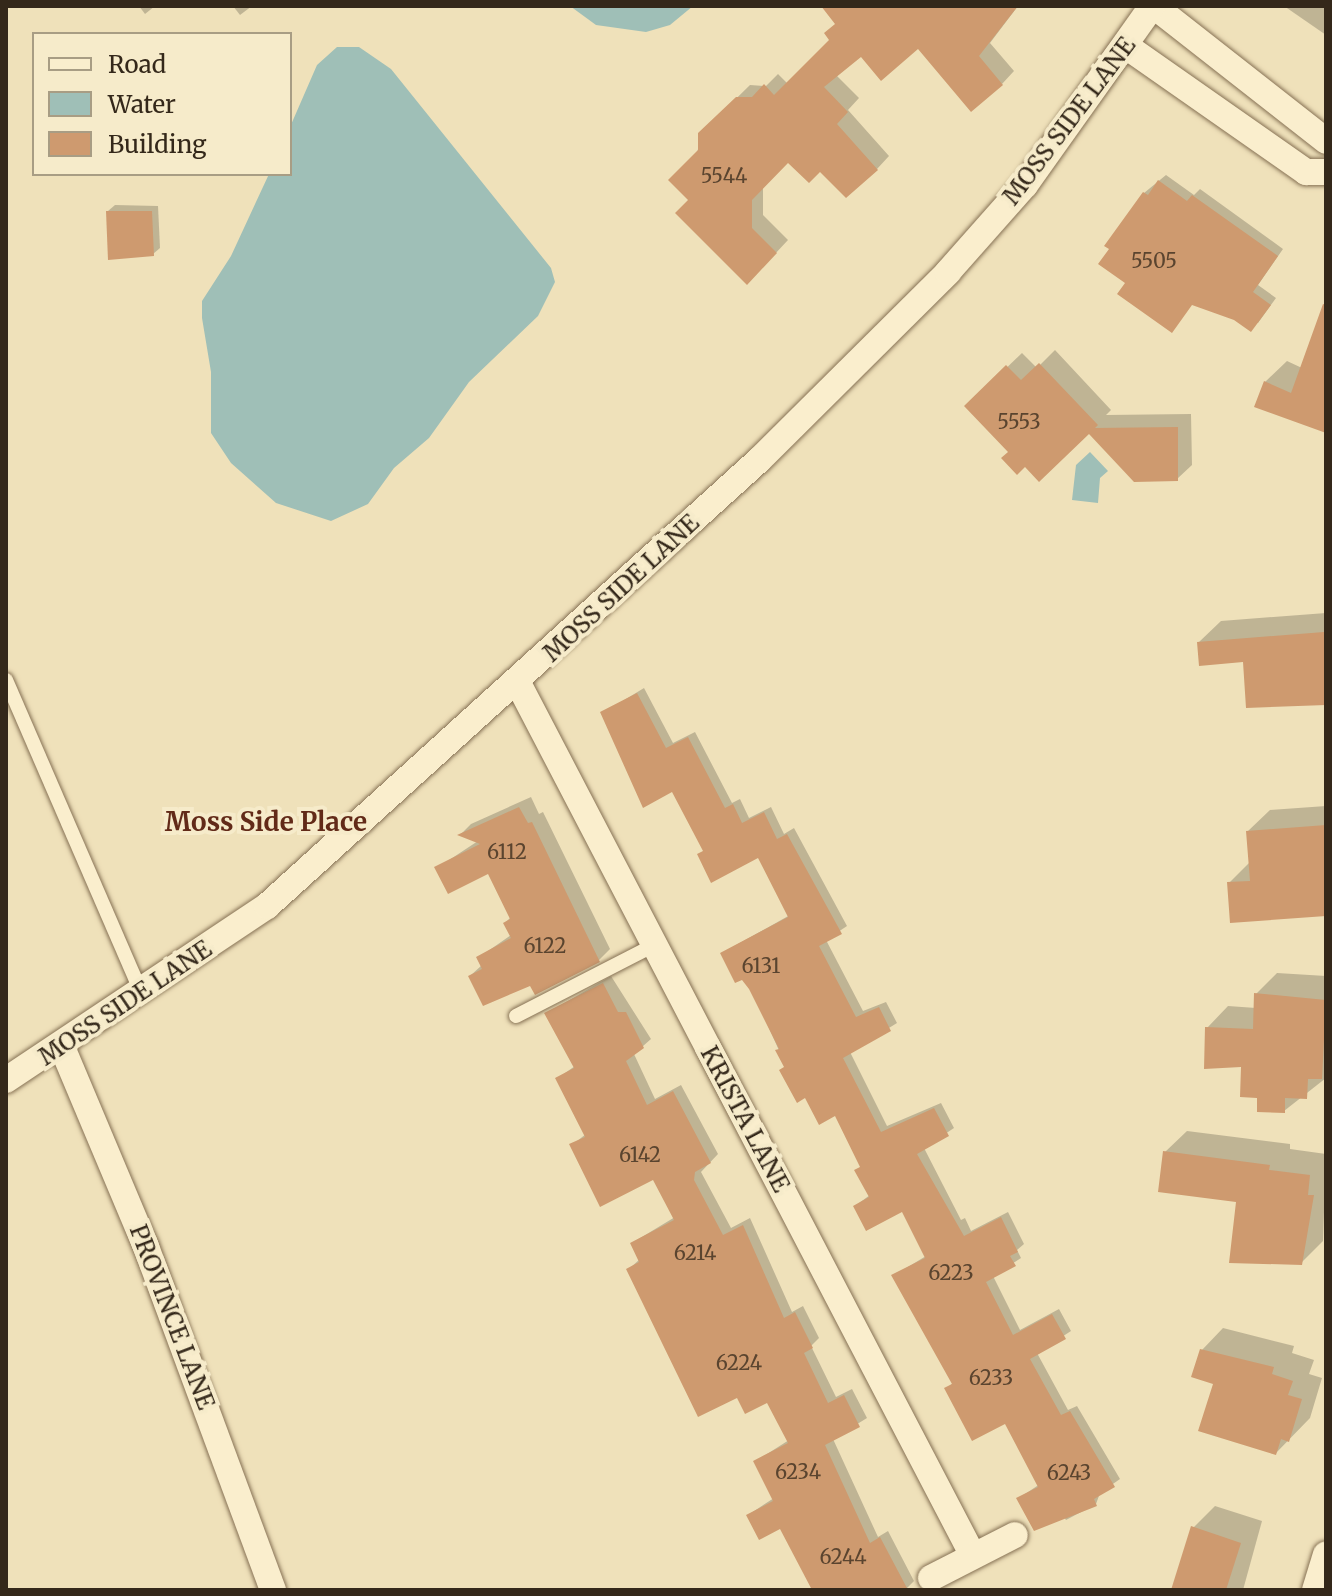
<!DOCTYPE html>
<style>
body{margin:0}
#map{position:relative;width:1332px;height:1596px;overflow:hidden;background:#efe1ba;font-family:Merriweather,serif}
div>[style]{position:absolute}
.water>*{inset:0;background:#9fbfb7}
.shadow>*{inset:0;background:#0003}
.building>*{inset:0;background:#ce9a6f}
.roads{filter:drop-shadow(0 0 2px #867154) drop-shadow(0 0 2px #867154)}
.lane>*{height:14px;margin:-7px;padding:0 7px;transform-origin:7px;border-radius:7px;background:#faeecd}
.street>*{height:26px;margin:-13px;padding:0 13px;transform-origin:13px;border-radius:13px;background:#faeecd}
span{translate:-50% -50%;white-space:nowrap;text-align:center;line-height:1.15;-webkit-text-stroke:8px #f6ebca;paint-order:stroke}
.number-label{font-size:20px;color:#5a442f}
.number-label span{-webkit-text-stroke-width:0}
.street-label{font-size:24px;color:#34281a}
.neighbourhood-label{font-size:26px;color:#622a18;font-weight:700}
.frame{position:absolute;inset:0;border:8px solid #34281a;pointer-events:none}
.legend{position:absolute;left:32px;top:32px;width:260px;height:144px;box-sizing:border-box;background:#f6ebca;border:2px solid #a89d84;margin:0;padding:10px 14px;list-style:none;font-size:24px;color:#34281a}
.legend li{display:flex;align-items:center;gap:16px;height:40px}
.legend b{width:40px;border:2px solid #a89d84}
</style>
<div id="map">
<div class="water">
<i style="clip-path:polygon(570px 6px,693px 6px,670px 25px,646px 32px,596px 25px)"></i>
<i style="clip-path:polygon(337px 47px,359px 47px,391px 69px,551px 268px,555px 282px,538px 316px,469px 382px,429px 438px,394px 468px,368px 504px,331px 521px,276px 503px,231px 463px,211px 433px,211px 372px,202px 318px,202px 301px,231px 256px,269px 174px,290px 174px,290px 127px,317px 65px)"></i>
<i style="clip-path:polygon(1090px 452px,1108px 471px,1100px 478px,1098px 503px,1072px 500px,1076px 465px)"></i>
</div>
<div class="shadow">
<i style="clip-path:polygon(139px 6px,155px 6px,145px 14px)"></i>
<i style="clip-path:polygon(233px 6px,252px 6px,240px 15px)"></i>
<i style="clip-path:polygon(834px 6px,1018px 6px,990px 43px,1014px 71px,1002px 84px,918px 46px,861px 54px,836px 75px,859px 98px,848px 110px,889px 156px,877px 169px,788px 160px,763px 186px,763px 215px,788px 240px,760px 270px,691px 200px,700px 134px,750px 85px,766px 86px,778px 74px,788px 84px,832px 40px,837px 23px)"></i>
<i style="clip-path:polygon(1284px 6px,1326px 6px,1326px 35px)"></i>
<i style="clip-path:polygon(1166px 175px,1194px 195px,1200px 189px,1283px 249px,1258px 285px,1276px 298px,1258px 323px,1128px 283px,1144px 193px)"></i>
<i style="clip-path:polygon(115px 205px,158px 206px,160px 248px,153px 254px,108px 211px)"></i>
<i style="clip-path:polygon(1326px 328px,1326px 426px,1265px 382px,1287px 361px,1302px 368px)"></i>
<i style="clip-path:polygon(1055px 350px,1111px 410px,1106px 415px,1191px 414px,1192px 465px,1177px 479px,1089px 431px,1010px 452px,967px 406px,1022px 353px,1037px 368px)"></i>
<i style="clip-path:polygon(1326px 613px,1326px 703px,1248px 706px,1245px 660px,1199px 642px,1221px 621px)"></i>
<i style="clip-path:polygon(644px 688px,673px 743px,695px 732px,732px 803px,740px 799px,749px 818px,771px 807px,784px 834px,794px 828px,847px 926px,826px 940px,863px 1011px,886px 1002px,897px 1023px,850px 1052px,887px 1126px,941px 1103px,954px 1128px,924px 1148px,961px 1220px,965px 1218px,971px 1231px,1008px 1212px,1024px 1244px,1017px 1250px,1021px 1258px,993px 1276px,1020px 1330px,1059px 1309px,1071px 1331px,1037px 1353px,1068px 1410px,1077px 1406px,1120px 1479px,1100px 1493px,1096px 1504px,1066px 1520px,1062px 1514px,1019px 1498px,1040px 1484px,1006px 1421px,947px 1388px,954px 1382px,893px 1276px,926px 1256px,903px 1209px,855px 1206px,870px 1195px,862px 1166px,836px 1113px,786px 1066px,751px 988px,722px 953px,790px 915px,759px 855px,704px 850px,673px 790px,603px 713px)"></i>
<i style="clip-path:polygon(531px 797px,539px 814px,543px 812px,610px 949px,599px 960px,470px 976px,482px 965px,478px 958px,511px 935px,505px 923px,511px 917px,489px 872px,437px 868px,478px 841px,461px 834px,471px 824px)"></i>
<i style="clip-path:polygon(1326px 806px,1326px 914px,1229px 883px,1250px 862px,1248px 831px,1270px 810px)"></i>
<i style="clip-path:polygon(1277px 973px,1326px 976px,1326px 1078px,1284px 1111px,1259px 1096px,1243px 1065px,1207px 1028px,1228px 1006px,1256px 1008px,1256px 994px)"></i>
<i style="clip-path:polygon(611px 976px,651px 1039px,634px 1054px,655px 1099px,681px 1085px,718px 1154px,701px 1172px,731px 1228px,750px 1218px,792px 1312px,803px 1306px,819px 1338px,811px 1346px,836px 1397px,852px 1389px,867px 1418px,833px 1439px,878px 1537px,888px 1531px,914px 1581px,905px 1590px,814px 1590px,781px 1526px,748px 1515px,774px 1498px,756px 1461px,789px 1440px,768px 1400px,737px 1395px,629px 1269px,640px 1259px,632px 1243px,675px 1217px,654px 1177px,572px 1145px,586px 1134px,558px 1078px,575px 1066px,547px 1013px)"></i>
<i style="clip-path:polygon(1187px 1131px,1290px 1144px,1290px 1149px,1326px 1154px,1323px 1241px,1301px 1263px,1238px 1200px,1165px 1152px)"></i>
<i style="clip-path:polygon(1223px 1328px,1294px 1346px,1292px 1353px,1314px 1360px,1309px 1374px,1322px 1378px,1310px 1418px,1276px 1453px,1215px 1382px,1202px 1350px)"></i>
<i style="clip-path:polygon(1215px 1506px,1262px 1521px,1243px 1590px,1173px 1590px,1193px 1528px)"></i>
</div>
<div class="building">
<i style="clip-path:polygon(821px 6px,1018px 6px,979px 56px,1003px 85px,971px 112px,918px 49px,881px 81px,861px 57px,824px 87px,848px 112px,837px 124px,878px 170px,846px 198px,820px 172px,809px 183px,788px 163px,752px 200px,752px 228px,777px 253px,747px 285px,675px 213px,688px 200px,668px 180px,698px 150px,698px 133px,736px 97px,752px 97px,764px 84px,774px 95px,829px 40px,824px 33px,835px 24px)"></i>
<i style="clip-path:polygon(1158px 180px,1187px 201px,1192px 195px,1278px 256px,1253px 292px,1271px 305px,1251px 332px,1234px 320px,1192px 305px,1172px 333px,1117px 294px,1125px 283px,1098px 264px,1109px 249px,1104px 246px,1143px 192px,1148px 195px)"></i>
<i style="clip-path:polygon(106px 211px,152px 211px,154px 256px,108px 260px)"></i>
<i style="clip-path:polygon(1323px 304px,1326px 305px,1326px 433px,1254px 407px,1264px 381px,1291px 393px)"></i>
<i style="clip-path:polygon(1039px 363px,1098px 425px,1095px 428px,1178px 427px,1178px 481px,1134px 482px,1089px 434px,1039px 482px,1025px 467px,1017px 475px,1001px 458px,1008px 452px,964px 406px,1006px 365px,1021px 380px)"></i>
<i style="clip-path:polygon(1324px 632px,1326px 705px,1246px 708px,1243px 662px,1199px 666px,1197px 642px)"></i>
<i style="clip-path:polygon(637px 693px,666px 748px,688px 737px,725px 808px,733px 804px,742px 823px,764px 812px,777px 839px,787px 834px,842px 934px,819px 946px,856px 1017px,879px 1007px,891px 1031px,843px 1058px,881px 1132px,934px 1108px,949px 1136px,917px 1154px,964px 1236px,1001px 1217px,1018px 1252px,1010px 1256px,1016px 1266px,986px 1282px,1013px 1335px,1052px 1314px,1066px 1339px,1030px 1359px,1061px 1415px,1070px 1411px,1115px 1487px,1094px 1499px,1097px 1506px,1034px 1531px,1016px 1498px,1038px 1487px,1005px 1424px,972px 1441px,944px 1388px,952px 1384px,891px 1275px,925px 1258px,902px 1212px,866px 1231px,853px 1206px,869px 1197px,854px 1170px,860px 1167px,835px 1116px,819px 1125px,805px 1098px,797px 1103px,779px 1070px,784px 1067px,775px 1050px,779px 1049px,749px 989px,742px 980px,735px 983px,720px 953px,788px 917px,758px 858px,711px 883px,697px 854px,703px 851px,672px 792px,643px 808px,600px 712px)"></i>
<i style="clip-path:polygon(519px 807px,528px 823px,532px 822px,600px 962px,535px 995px,530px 986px,483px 1006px,468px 976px,482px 969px,476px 957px,511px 938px,503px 923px,510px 919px,488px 874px,448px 894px,434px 867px,480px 844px,457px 835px)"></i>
<i style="clip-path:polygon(1326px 825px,1326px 916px,1230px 923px,1227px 882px,1250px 881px,1246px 831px)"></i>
<i style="clip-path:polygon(603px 983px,618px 1012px,626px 1012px,644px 1048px,626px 1061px,647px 1105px,673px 1091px,711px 1163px,695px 1172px,694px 1180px,723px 1235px,743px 1225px,784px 1318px,795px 1312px,813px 1348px,804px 1353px,828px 1403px,844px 1395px,860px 1427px,825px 1445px,870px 1543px,880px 1537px,908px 1590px,812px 1590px,780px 1529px,759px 1540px,746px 1515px,773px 1501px,753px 1461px,788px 1443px,767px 1403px,745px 1414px,737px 1398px,698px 1417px,626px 1269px,639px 1262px,630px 1243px,674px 1220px,653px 1180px,600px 1207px,569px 1144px,585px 1137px,555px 1078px,574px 1068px,544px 1013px)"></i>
<i style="clip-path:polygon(1254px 993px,1326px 1000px,1322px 1079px,1308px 1079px,1307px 1099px,1285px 1098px,1285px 1113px,1257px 1112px,1257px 1098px,1240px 1097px,1241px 1067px,1204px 1069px,1205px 1027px,1253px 1029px)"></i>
<i style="clip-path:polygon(1163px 1151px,1270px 1165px,1269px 1170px,1310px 1175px,1308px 1195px,1314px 1195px,1302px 1265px,1229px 1263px,1236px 1202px,1158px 1192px)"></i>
<i style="clip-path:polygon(1200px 1349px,1274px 1367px,1272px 1374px,1293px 1381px,1288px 1395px,1302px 1399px,1289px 1442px,1281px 1439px,1276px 1455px,1198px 1431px,1213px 1384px,1191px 1377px)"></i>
<i style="clip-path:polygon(1191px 1526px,1241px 1543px,1226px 1590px,1171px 1590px)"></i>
</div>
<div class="roads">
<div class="lane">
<i style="left:6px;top:680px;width:342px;rotate:66.6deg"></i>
<i style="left:516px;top:1016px;width:155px;rotate:-27.2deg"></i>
</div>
<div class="street">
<i style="left:1154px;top:6px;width:219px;rotate:38.1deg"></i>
<i style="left:1126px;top:46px;width:220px;rotate:35deg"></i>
<i style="left:1306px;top:172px;width:20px"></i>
<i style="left:518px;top:683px;width:984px;rotate:62.47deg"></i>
<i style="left:62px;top:1047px;width:214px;rotate:67.2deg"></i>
<i style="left:145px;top:1244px;width:369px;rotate:69.7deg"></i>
<i style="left:6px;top:1080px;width:314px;rotate:-33.7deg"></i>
<i style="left:267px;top:906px;width:664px;rotate:-42.19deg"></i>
<i style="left:759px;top:460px;width:267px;rotate:-44.8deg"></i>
<i style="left:948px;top:272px;width:116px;rotate:-48.5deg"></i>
<i style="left:1025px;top:185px;width:219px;rotate:-54.6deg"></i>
<i style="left:931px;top:1578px;width:94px;rotate:-27.1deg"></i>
<i style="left:1315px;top:1590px;width:37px;rotate:-73deg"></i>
</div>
</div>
<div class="number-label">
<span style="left:724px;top:175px">5544</span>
<span style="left:1154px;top:260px">5505</span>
<span style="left:1019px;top:421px">5553</span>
<span style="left:507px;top:851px">6112</span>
<span style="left:545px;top:945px">6122</span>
<span style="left:761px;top:965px">6131</span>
<span style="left:640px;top:1154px">6142</span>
<span style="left:695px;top:1252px">6214</span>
<span style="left:951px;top:1272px">6223</span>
<span style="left:739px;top:1362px">6224</span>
<span style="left:991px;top:1377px">6233</span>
<span style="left:798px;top:1471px">6234</span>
<span style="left:1069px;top:1472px">6243</span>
<span style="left:843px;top:1556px">6244</span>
</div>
<div class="street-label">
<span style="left:1069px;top:121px;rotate:-53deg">MOSS SIDE LANE</span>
<span style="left:621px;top:588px;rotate:-43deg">MOSS SIDE LANE</span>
<span style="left:125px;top:1003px;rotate:-34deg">MOSS SIDE LANE</span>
<span style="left:745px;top:1119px;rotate:62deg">KRISTA LANE</span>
<span style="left:172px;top:1317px;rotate:69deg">PROVINCE LANE</span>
</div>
<div class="neighbourhood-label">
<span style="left:266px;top:822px">Moss Side Place</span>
</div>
<div class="frame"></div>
<ul class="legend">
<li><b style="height:10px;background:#faeecd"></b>Road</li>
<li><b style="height:22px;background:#9fbfb7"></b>Water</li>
<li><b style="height:22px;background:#ce9a6f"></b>Building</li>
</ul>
</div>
